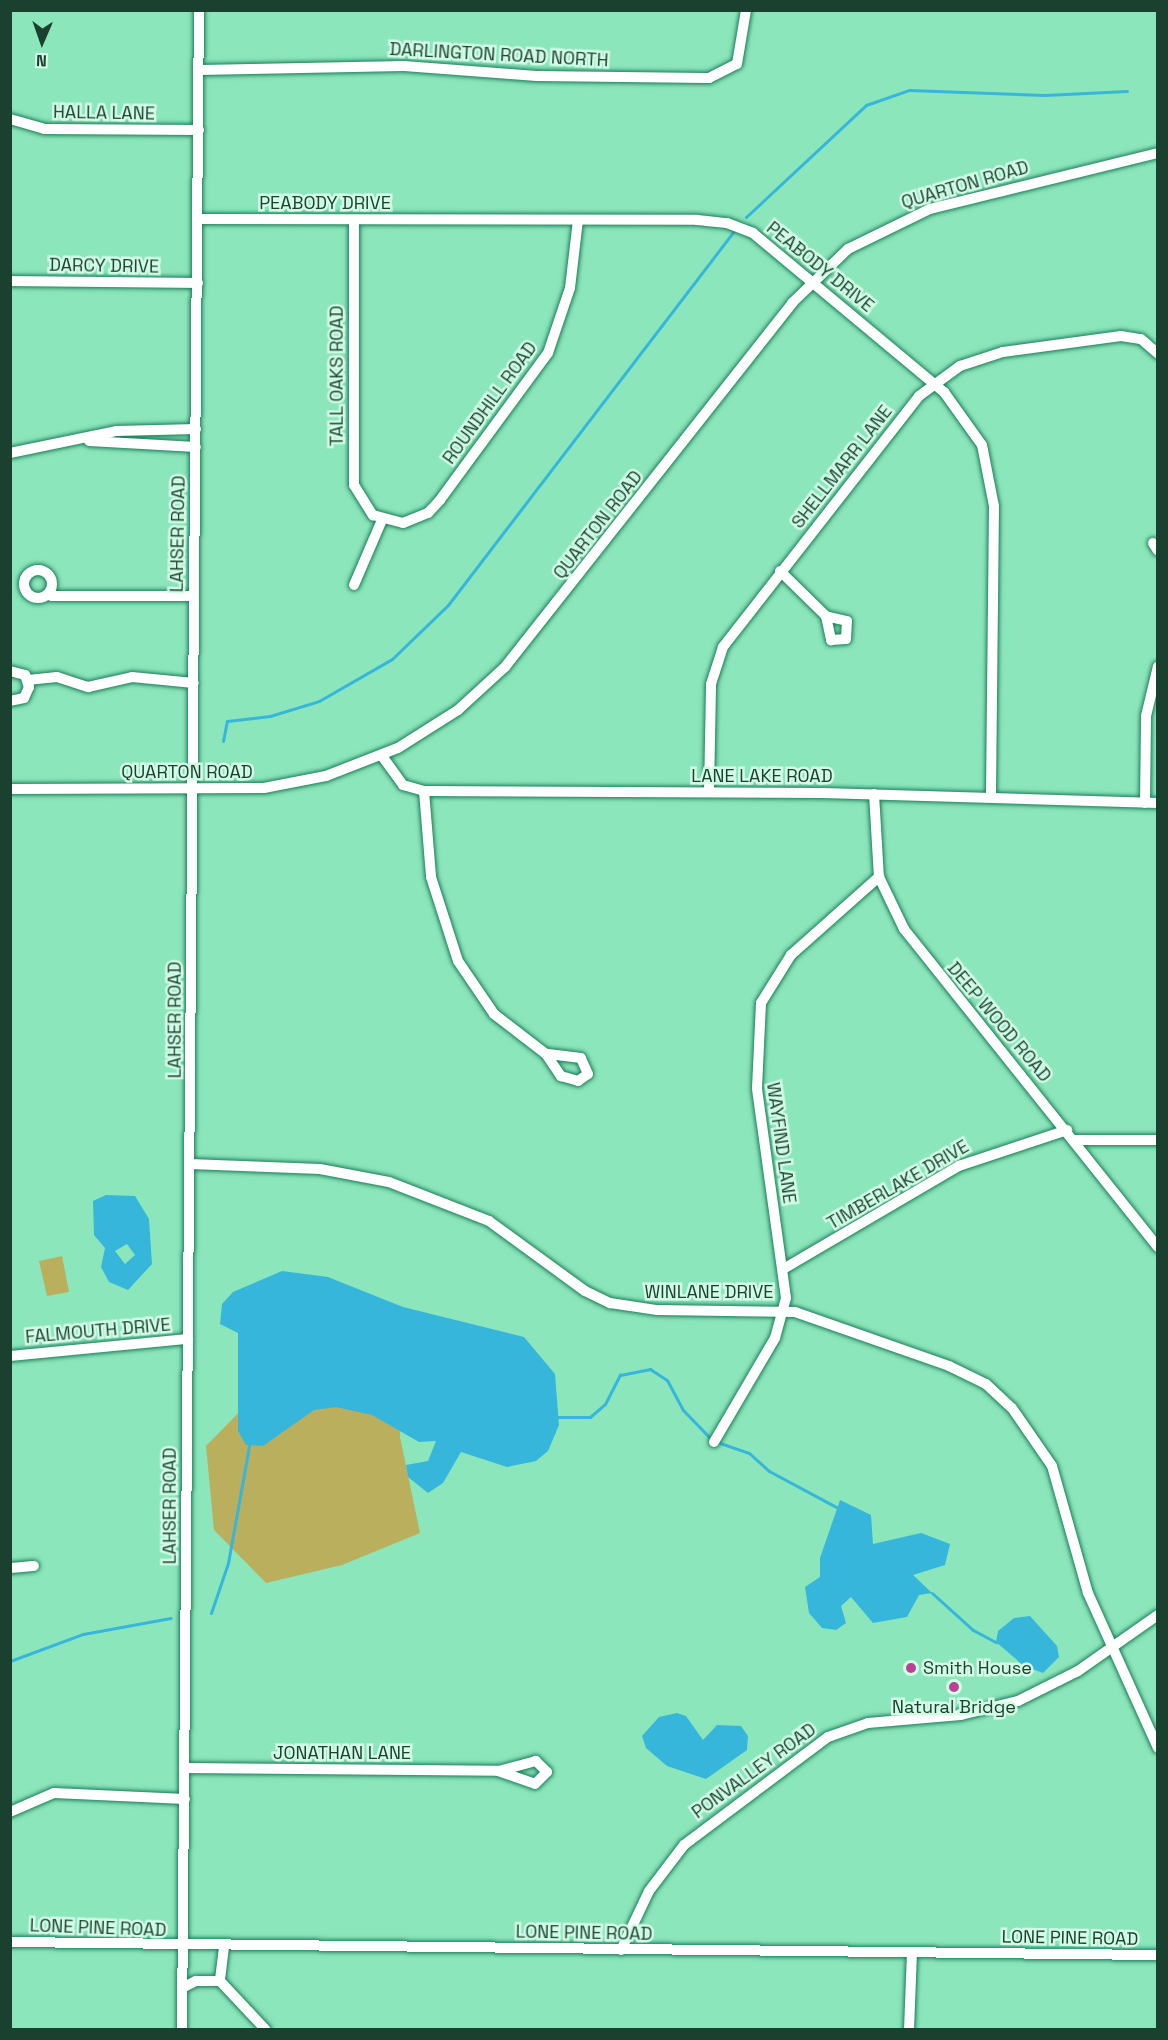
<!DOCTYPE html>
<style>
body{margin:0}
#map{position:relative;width:1168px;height:2040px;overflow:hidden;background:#8ce6bb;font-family:"Space Grotesk",sans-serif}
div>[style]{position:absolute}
.green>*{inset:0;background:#b9af5d}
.water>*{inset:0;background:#37b6dc}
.stream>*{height:3px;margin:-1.5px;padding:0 1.5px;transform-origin:1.5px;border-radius:1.5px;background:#37b6dc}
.roads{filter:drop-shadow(0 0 2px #1b7e59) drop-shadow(0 0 2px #1b7e59)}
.minor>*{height:10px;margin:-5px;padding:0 5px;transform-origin:5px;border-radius:5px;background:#fff}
.minor>.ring{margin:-5px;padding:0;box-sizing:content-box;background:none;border:10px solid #fff;border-radius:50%}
.dots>*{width:16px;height:16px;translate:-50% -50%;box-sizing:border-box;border:3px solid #d2fce6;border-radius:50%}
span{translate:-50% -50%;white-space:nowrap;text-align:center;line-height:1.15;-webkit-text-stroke:5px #d2fce6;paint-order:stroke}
.street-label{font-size:18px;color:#1a402f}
.poi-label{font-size:18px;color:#1a402f}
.left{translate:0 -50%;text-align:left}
.frame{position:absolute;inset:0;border:12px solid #1a402f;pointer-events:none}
.north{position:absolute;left:12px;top:12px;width:60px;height:60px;-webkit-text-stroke:4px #d2fce6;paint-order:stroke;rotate:182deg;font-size:16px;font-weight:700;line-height:24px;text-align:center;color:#1a402f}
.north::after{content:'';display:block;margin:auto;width:21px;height:27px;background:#1a402f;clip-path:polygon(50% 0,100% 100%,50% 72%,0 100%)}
</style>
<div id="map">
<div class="green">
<i style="clip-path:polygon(62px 1256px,69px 1292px,47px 1296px,39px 1261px)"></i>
<i style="clip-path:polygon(262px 1389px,399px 1396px,400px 1437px,420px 1533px,342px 1565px,266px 1583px,214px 1530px,206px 1446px)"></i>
</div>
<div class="water">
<i style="clip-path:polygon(evenodd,106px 1195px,135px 1196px,149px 1219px,152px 1264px,128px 1290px,109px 1282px,101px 1267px,105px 1248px,94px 1235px,93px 1201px,106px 1195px,127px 1244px,135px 1255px,125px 1264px,115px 1251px,127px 1244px)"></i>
<i style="clip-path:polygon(282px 1271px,328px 1277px,403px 1307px,524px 1337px,555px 1374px,559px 1425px,548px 1451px,536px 1461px,507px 1467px,461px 1452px,443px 1483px,428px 1493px,408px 1477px,406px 1465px,428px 1461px,436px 1441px,419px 1442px,372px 1415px,336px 1407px,314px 1410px,263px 1446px,246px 1445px,238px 1431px,238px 1333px,220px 1324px,222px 1304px,233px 1292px)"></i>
<i style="clip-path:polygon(840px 1500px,871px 1515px,873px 1544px,921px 1533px,950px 1544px,945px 1565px,913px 1575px,932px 1593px,919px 1595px,907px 1617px,873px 1623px,851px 1597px,841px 1606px,846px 1623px,836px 1630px,822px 1628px,809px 1613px,805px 1587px,820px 1577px,820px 1558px)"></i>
<i style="clip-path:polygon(1030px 1616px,1057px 1646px,1059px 1657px,1043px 1673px,1024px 1666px,996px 1642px,998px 1631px,1014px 1618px)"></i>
<i style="clip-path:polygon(677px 1713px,686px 1716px,703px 1740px,717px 1725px,741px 1726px,748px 1736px,747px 1750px,706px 1779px,667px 1766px,646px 1748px,642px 1736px,659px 1717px)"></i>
</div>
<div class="stream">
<i style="left:746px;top:217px;width:164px;rotate:-43deg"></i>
<i style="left:866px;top:105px;width:46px;rotate:-19.2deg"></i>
<i style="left:909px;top:90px;width:136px;rotate:2.1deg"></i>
<i style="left:1045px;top:95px;width:82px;rotate:-2.8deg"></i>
<i style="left:223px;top:741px;width:20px;rotate:-79deg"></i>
<i style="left:227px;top:721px;width:43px;rotate:-6.6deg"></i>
<i style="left:270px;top:716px;width:51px;rotate:-17deg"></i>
<i style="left:319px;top:701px;width:84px;rotate:-29.9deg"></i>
<i style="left:392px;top:659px;width:78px;rotate:-44deg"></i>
<i style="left:448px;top:605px;width:469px;rotate:-52.6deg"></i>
<i style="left:558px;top:1417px;width:32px"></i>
<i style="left:590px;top:1417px;width:20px;rotate:-41deg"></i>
<i style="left:605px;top:1404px;width:33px;rotate:-63deg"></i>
<i style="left:620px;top:1375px;width:31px;rotate:-11deg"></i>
<i style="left:650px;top:1369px;width:20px;rotate:33deg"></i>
<i style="left:667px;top:1380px;width:34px;rotate:62deg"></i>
<i style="left:683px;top:1410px;width:37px;rotate:46deg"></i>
<i style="left:720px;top:1443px;width:31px;rotate:19deg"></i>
<i style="left:749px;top:1453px;width:27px;rotate:42deg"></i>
<i style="left:769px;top:1471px;width:76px;rotate:28.2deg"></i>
<i style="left:932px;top:1593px;width:55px;rotate:42.1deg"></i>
<i style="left:973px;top:1630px;width:26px;rotate:28deg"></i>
<i style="left:211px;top:1613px;width:53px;rotate:-71.2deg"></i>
<i style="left:228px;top:1563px;width:119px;rotate:-79.8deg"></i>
<i style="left:10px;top:1661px;width:78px;rotate:-20.3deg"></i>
<i style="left:83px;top:1634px;width:89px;rotate:-10.3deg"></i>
</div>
<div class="roads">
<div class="minor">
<i style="left:200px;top:70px;width:204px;rotate:-1.1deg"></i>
<i style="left:404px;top:66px;width:133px;rotate:4.3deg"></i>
<i style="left:537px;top:76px;width:172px;rotate:0.7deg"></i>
<i style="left:709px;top:78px;width:31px;rotate:-27deg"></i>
<i style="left:737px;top:64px;width:55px;rotate:-80.5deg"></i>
<i style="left:10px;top:119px;width:35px;rotate:16deg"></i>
<i style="left:44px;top:129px;width:155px;rotate:0.4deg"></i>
<i style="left:199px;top:219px;width:498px;rotate:0.1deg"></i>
<i style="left:697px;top:220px;width:30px;rotate:6deg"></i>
<i style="left:727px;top:223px;width:28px;rotate:21deg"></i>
<i style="left:753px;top:233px;width:249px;rotate:39.8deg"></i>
<i style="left:944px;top:392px;width:65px;rotate:54.4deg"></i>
<i style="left:982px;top:445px;width:62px;rotate:78.9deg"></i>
<i style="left:994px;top:506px;width:291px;rotate:90.6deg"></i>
<i style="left:354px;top:220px;width:265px;rotate:90deg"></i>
<i style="left:354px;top:485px;width:36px;rotate:58deg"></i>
<i style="left:373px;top:515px;width:31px;rotate:15deg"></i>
<i style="left:403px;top:523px;width:27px;rotate:-22deg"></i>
<i style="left:428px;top:513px;width:18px;rotate:-47deg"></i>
<i style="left:440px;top:500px;width:182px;rotate:-53.7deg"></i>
<i style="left:548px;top:353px;width:69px;rotate:-71.3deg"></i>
<i style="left:570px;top:288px;width:68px;rotate:-83.3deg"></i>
<i style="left:10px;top:281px;width:188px;rotate:0.6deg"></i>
<i style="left:89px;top:441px;width:107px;rotate:3.2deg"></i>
<i style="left:10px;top:453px;width:108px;rotate:-11.7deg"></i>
<i style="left:116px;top:431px;width:80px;rotate:-1.4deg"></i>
<i style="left:1153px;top:543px;width:9px;rotate:58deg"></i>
<i class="ring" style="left:24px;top:570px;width:18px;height:18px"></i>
<i style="left:780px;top:571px;width:64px;rotate:44.4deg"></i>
<i style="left:826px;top:616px;width:25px;rotate:78deg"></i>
<i style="left:831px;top:640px;width:15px;rotate:-4deg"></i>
<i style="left:846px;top:639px;width:18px;rotate:-87deg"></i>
<i style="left:847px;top:621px;width:22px;rotate:-167deg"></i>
<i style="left:354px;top:585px;width:71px;rotate:-66.7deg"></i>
<i style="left:51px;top:596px;width:143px"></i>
<i style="left:10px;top:671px;width:16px;rotate:15deg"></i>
<i style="left:25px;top:675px;width:13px;rotate:72deg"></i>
<i style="left:29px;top:687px;width:12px;rotate:114deg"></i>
<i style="left:24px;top:698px;width:14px;rotate:168deg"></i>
<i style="left:28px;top:680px;width:29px;rotate:-6deg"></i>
<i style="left:57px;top:677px;width:33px;rotate:18deg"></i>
<i style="left:88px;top:687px;width:45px;rotate:-12.8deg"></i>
<i style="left:132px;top:677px;width:62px;rotate:5.5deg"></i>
<i style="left:382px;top:756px;width:36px;rotate:54deg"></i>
<i style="left:403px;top:785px;width:22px;rotate:16deg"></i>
<i style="left:424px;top:791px;width:399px;rotate:0.3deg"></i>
<i style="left:823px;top:793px;width:335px;rotate:1.7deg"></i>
<i style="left:10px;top:789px;width:254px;rotate:-0.2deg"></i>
<i style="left:264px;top:788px;width:63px;rotate:-11deg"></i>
<i style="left:326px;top:776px;width:77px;rotate:-21.3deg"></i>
<i style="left:398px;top:748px;width:71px;rotate:-32.3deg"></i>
<i style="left:458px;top:710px;width:64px;rotate:-42.5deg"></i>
<i style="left:505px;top:667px;width:464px;rotate:-51.7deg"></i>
<i style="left:792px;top:303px;width:78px;rotate:-44deg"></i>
<i style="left:848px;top:249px;width:91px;rotate:-26deg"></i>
<i style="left:930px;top:209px;width:235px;rotate:-13.8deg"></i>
<i style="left:424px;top:791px;width:86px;rotate:85.3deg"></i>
<i style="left:431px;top:877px;width:88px;rotate:72.2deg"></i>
<i style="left:458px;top:961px;width:64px;rotate:55.8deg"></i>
<i style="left:494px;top:1014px;width:66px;rotate:37.6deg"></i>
<i style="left:546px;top:1054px;width:27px;rotate:56deg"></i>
<i style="left:561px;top:1076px;width:18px;rotate:16deg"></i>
<i style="left:578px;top:1081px;width:12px;rotate:-35deg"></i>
<i style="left:588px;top:1074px;width:17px;rotate:-114deg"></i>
<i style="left:581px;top:1058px;width:35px;rotate:-173deg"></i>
<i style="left:709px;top:792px;width:108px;rotate:-88.9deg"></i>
<i style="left:711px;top:684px;width:39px;rotate:-72deg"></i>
<i style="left:723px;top:647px;width:318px;rotate:-52deg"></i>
<i style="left:919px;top:396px;width:51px;rotate:-36.2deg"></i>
<i style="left:960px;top:366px;width:45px;rotate:-18deg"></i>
<i style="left:1003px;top:352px;width:119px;rotate:-7.7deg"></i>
<i style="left:1121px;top:336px;width:20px;rotate:9deg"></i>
<i style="left:1141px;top:339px;width:23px;rotate:41deg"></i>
<i style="left:874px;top:794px;width:83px;rotate:86.6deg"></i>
<i style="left:879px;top:877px;width:58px;rotate:64.3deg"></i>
<i style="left:904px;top:929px;width:407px;rotate:51.4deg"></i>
<i style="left:1145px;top:803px;width:87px;rotate:-89.3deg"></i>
<i style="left:1146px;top:716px;width:51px;rotate:-76.5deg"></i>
<i style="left:1075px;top:1140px;width:83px"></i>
<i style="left:190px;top:1164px;width:130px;rotate:2.2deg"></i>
<i style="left:320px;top:1169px;width:70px;rotate:10.7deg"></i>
<i style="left:389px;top:1182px;width:107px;rotate:21.3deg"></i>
<i style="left:489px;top:1221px;width:119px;rotate:36.1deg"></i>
<i style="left:585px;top:1291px;width:28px;rotate:26deg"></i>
<i style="left:610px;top:1303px;width:48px;rotate:8.5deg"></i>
<i style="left:657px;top:1310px;width:138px;rotate:0.8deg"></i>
<i style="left:795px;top:1312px;width:163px;rotate:19.3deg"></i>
<i style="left:949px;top:1366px;width:41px;rotate:25.9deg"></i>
<i style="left:986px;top:1384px;width:35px;rotate:43deg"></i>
<i style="left:1012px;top:1408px;width:70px;rotate:55.4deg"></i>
<i style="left:1052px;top:1466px;width:132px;rotate:74.2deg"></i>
<i style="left:1088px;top:1593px;width:170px;rotate:65.7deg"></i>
<i style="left:785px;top:1268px;width:202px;rotate:-30.4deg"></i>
<i style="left:959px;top:1166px;width:114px;rotate:-18.4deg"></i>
<i style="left:10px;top:1356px;width:179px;rotate:-5.5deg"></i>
<i style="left:714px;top:1442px;width:121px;rotate:-59.6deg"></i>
<i style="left:775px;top:1338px;width:41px;rotate:-74.6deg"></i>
<i style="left:786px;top:1298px;width:212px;rotate:-97.9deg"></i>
<i style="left:757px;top:1088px;width:85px;rotate:-87.3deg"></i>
<i style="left:761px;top:1003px;width:57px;rotate:-58deg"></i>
<i style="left:791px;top:955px;width:118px;rotate:-41.6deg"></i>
<i style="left:10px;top:1568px;width:24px;rotate:-5deg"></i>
<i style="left:185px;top:1768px;width:313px;rotate:0.5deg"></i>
<i style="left:498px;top:1771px;width:39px;rotate:19deg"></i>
<i style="left:535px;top:1784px;width:17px;rotate:-45deg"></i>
<i style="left:547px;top:1772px;width:16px;rotate:-135deg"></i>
<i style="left:536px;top:1761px;width:39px;rotate:165deg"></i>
<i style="left:10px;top:1812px;width:48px;rotate:-23.4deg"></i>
<i style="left:54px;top:1793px;width:131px;rotate:2.6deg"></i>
<i style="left:10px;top:1942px;width:1148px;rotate:0.65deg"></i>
<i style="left:224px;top:1947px;width:34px;rotate:97deg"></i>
<i style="left:220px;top:1981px;width:67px;rotate:46.8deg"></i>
<i style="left:621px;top:1950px;width:65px;rotate:-64.6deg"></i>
<i style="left:649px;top:1891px;width:58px;rotate:-52.7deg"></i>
<i style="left:684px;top:1845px;width:180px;rotate:-36.9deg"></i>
<i style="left:828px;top:1737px;width:42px;rotate:-19.3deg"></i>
<i style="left:868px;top:1723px;width:93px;rotate:-4.9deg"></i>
<i style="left:961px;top:1715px;width:59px;rotate:-13.8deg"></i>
<i style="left:1018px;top:1701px;width:67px;rotate:-26.6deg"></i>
<i style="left:1078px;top:1671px;width:98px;rotate:-35deg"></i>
<i style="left:182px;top:1988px;width:16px;rotate:-27deg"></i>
<i style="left:196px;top:1981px;width:24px"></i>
<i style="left:182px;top:2030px;width:2020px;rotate:-89.52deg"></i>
<i style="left:909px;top:2030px;width:77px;rotate:-87.8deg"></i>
</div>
</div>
<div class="dots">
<i style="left:911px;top:1668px;background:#ba4194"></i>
<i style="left:954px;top:1687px;background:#ba4194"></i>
</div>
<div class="street-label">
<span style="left:499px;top:55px;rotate:3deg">DARLINGTON ROAD NORTH</span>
<span style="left:104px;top:113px;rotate:1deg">HALLA LANE</span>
<span style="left:965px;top:185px;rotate:-16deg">QUARTON ROAD</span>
<span style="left:325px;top:203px">PEABODY DRIVE</span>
<span style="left:104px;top:266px;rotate:1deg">DARCY DRIVE</span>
<span style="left:820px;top:267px;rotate:39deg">PEABODY DRIVE</span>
<span style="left:337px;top:376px;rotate:-90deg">TALL OAKS ROAD</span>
<span style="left:490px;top:403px;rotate:-54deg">ROUNDHILL ROAD</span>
<span style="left:842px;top:467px;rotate:-52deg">SHELLMARR LANE</span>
<span style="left:598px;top:525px;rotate:-52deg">QUARTON ROAD</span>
<span style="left:178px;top:534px;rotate:-89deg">LAHSER ROAD</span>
<span style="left:187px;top:772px">QUARTON ROAD</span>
<span style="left:762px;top:776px">LANE LAKE ROAD</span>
<span style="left:175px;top:1020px;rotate:-90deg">LAHSER ROAD</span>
<span style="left:999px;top:1022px;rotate:50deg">DEEP WOOD ROAD</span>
<span style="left:781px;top:1143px;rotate:82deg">WAYFIND LANE</span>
<span style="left:898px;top:1185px;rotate:-30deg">TIMBERLAKE DRIVE</span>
<span style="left:709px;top:1292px">WINLANE DRIVE</span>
<span style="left:98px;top:1331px;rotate:-5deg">FALMOUTH DRIVE</span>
<span style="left:170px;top:1506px;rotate:-90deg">LAHSER ROAD</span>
<span style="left:342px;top:1753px">JONATHAN LANE</span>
<span style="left:754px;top:1771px;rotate:-36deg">PONVALLEY ROAD</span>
<span style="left:98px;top:1928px;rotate:2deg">LONE PINE ROAD</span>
<span style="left:584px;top:1933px;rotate:1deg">LONE PINE ROAD</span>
<span style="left:1070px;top:1938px;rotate:1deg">LONE PINE ROAD</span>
</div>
<div class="poi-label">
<span class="left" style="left:923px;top:1668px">Smith House</span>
<span style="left:954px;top:1707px">Natural Bridge</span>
</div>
<div class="frame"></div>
<div class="north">N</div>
</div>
